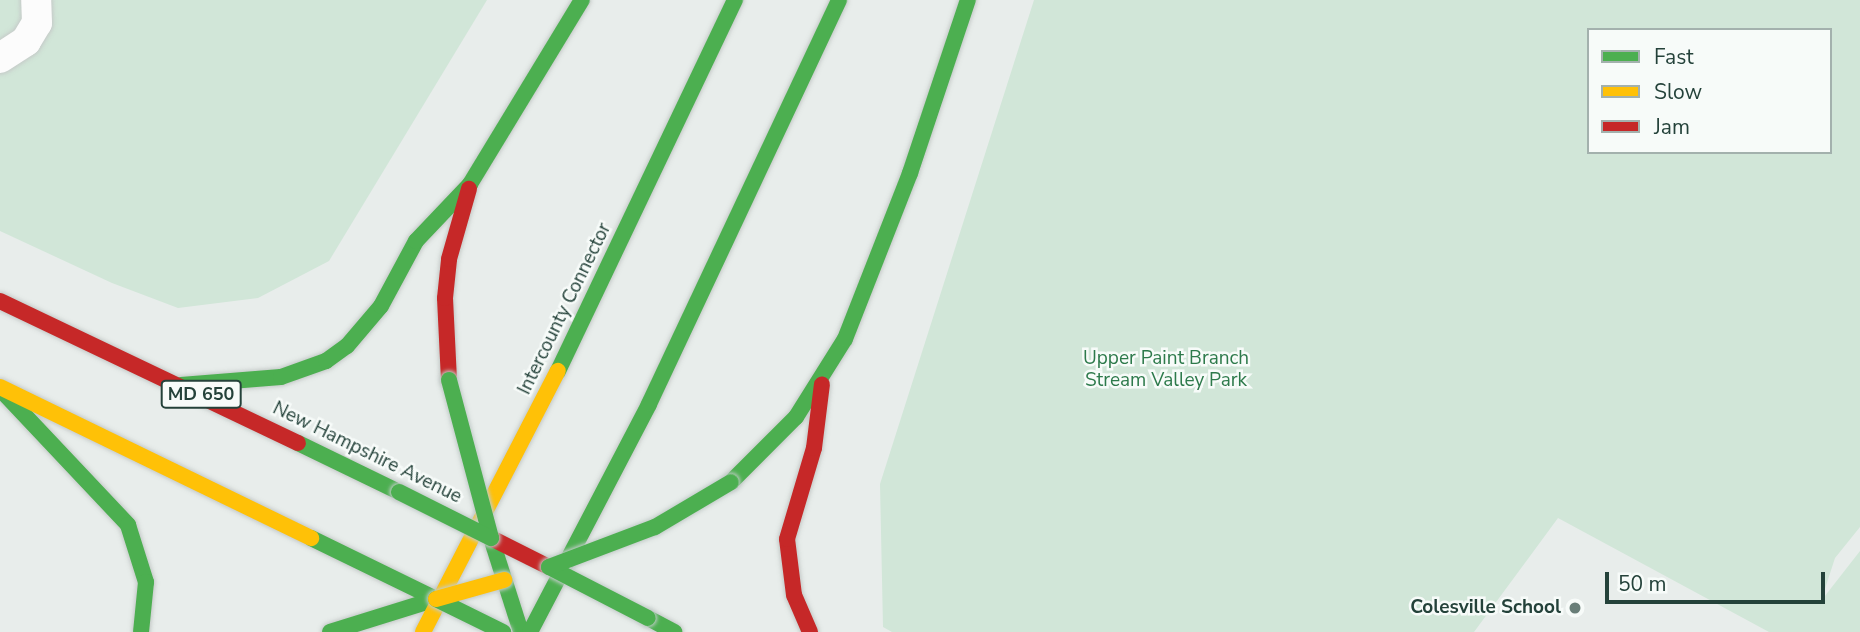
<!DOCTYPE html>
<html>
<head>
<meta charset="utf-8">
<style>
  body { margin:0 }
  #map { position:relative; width:1860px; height:632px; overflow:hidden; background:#e8edeb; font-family:"Nunito Sans",sans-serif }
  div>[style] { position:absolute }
  .green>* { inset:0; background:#d1e6d8 }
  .roads { filter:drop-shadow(0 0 2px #c5cac8) drop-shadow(0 0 2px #c5cac8) }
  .street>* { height:30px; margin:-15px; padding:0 15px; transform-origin:15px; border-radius:15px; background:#fcfcfc }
  .fast>* { height:16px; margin:-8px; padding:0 8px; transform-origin:8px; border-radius:8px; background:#4caf50 }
  .slow>* { height:16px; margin:-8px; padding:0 8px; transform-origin:8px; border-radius:8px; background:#ffc107 }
  .jam>* { height:16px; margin:-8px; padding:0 8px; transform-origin:8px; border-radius:8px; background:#c62828 }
  .bridges { filter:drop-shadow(0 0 2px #c3ccc9) drop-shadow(0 0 2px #c3ccc9) }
  .fast-bridge>* { height:16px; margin:-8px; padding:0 8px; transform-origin:8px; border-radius:8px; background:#4caf50 }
  .slow-bridge>* { height:16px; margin:-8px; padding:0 8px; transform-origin:8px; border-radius:8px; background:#ffc107 }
  .dots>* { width:19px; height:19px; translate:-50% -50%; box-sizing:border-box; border:4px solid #f7fbf9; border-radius:50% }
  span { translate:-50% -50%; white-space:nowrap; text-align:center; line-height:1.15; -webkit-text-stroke:5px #f7fbf9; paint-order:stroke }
  .shield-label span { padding:2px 5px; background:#f7fbf9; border:2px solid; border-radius:5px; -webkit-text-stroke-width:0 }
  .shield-label { font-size:18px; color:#24423a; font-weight:700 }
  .street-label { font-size:19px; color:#24423a }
  .park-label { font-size:19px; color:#2d7a4b }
  .poi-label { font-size:19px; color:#24423a; font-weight:700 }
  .right { translate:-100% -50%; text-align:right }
  .legend { position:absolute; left:1587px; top:28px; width:245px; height:126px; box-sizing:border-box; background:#f7fbf9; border:2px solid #a3b1ad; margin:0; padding:9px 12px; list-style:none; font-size:21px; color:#24423a }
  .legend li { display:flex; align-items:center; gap:14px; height:35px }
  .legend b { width:35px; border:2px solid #a3b1ad }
  .scale { position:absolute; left:1605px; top:572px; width:220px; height:32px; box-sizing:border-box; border:4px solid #24423a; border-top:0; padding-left:9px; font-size:21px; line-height:24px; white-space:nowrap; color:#24423a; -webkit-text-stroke:5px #f7fbf9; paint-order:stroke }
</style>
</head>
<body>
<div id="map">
  <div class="green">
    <i style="clip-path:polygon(0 0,487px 0,329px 261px,258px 298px,178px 308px,112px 283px,0 231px)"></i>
    <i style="clip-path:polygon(evenodd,1034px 0,1860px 0,1860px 527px,1835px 558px,1821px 601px,1860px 551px,1860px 632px,1769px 632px,1558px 518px,1474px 632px,892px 632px,883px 627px,880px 484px,1034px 0,1589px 30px,1830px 30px,1830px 152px,1589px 152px,1589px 30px)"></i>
  </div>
  <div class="roads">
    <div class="street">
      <i style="left:0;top:58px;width:31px;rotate:-33deg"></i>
      <i style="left:26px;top:41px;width:21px;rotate:-59deg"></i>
      <i style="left:37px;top:23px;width:23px;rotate:-92deg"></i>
    </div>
    <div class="fast">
      <i style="left:558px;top:371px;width:411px;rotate:-64.5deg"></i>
      <i style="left:181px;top:385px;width:100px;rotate:-4.6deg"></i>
      <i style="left:281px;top:377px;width:48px;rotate:-19.6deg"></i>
      <i style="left:326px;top:361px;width:26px;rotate:-36deg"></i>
      <i style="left:347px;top:346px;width:52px;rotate:-49.6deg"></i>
      <i style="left:381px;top:306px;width:74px;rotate:-61.7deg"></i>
      <i style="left:416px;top:241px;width:79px;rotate:-46.5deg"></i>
      <i style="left:470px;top:184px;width:215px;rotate:-58.7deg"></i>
      <i style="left:0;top:389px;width:187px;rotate:46.7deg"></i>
      <i style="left:128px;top:525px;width:60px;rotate:72.5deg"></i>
      <i style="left:146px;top:582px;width:50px;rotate:95.7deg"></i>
      <i style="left:298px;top:443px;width:112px;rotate:25.9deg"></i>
      <i style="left:731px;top:482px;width:92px;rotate:-45deg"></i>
      <i style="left:796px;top:417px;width:92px;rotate:-57.9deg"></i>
      <i style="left:845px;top:339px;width:178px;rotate:-68.6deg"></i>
      <i style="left:910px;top:173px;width:182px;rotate:-71.5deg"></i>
      <i style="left:311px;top:538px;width:139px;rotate:26deg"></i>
      <i style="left:491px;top:538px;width:99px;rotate:72.3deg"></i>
      <i style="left:648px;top:618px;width:30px;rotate:28deg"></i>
      <i style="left:330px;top:632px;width:111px;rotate:-17.3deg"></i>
      <i style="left:530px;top:632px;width:257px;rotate:-62.4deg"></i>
      <i style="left:649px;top:404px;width:446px;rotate:-64.8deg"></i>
    </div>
    <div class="slow">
      <i style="left:0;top:387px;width:346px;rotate:25.9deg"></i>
      <i style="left:423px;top:632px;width:294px;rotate:-62.7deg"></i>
    </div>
    <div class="jam">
      <i style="left:0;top:301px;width:330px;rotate:25.5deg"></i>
      <i style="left:449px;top:380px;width:82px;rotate:-92.8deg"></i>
      <i style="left:445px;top:298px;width:39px;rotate:-84deg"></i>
      <i style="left:449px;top:259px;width:73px;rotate:-74.1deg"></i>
      <i style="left:491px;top:538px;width:65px;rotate:26.6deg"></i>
      <i style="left:810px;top:632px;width:40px;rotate:-113.4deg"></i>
      <i style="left:794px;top:595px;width:56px;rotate:-97.1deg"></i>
      <i style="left:787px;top:539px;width:95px;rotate:-73.5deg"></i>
      <i style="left:814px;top:448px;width:64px;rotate:-82.9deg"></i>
    </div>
  </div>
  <div class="bridges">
    <div class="fast-bridge">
      <i style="left:449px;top:380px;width:163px;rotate:75.1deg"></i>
      <i style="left:399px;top:492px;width:103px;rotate:26.6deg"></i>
      <i style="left:549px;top:567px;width:111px;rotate:27.3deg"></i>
      <i style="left:549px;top:567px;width:113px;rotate:-20.7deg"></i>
      <i style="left:655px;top:527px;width:88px;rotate:-30.6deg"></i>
      <i style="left:436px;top:599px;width:75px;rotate:26.2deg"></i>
    </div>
    <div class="slow-bridge">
      <i style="left:436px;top:599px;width:71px;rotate:-15.6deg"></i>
    </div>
  </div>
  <div class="dots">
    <i style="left:1575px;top:608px;background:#697e78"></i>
  </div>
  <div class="shield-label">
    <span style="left:201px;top:394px">MD 650</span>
  </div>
  <div class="street-label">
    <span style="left:565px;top:309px;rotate:-64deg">Intercounty Connector</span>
    <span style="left:367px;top:453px;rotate:26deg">New Hampshire Avenue</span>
  </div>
  <div class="park-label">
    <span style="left:1166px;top:370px">Upper Paint Branch<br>Stream Valley Park</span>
  </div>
  <div class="poi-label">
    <span class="right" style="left:1561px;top:608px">Colesville School</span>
  </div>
  <ul class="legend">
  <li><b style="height:9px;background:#4caf50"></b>Fast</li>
  <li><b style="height:9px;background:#ffc107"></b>Slow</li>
  <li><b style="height:9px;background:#c62828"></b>Jam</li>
  </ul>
  <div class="scale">50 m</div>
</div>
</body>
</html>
